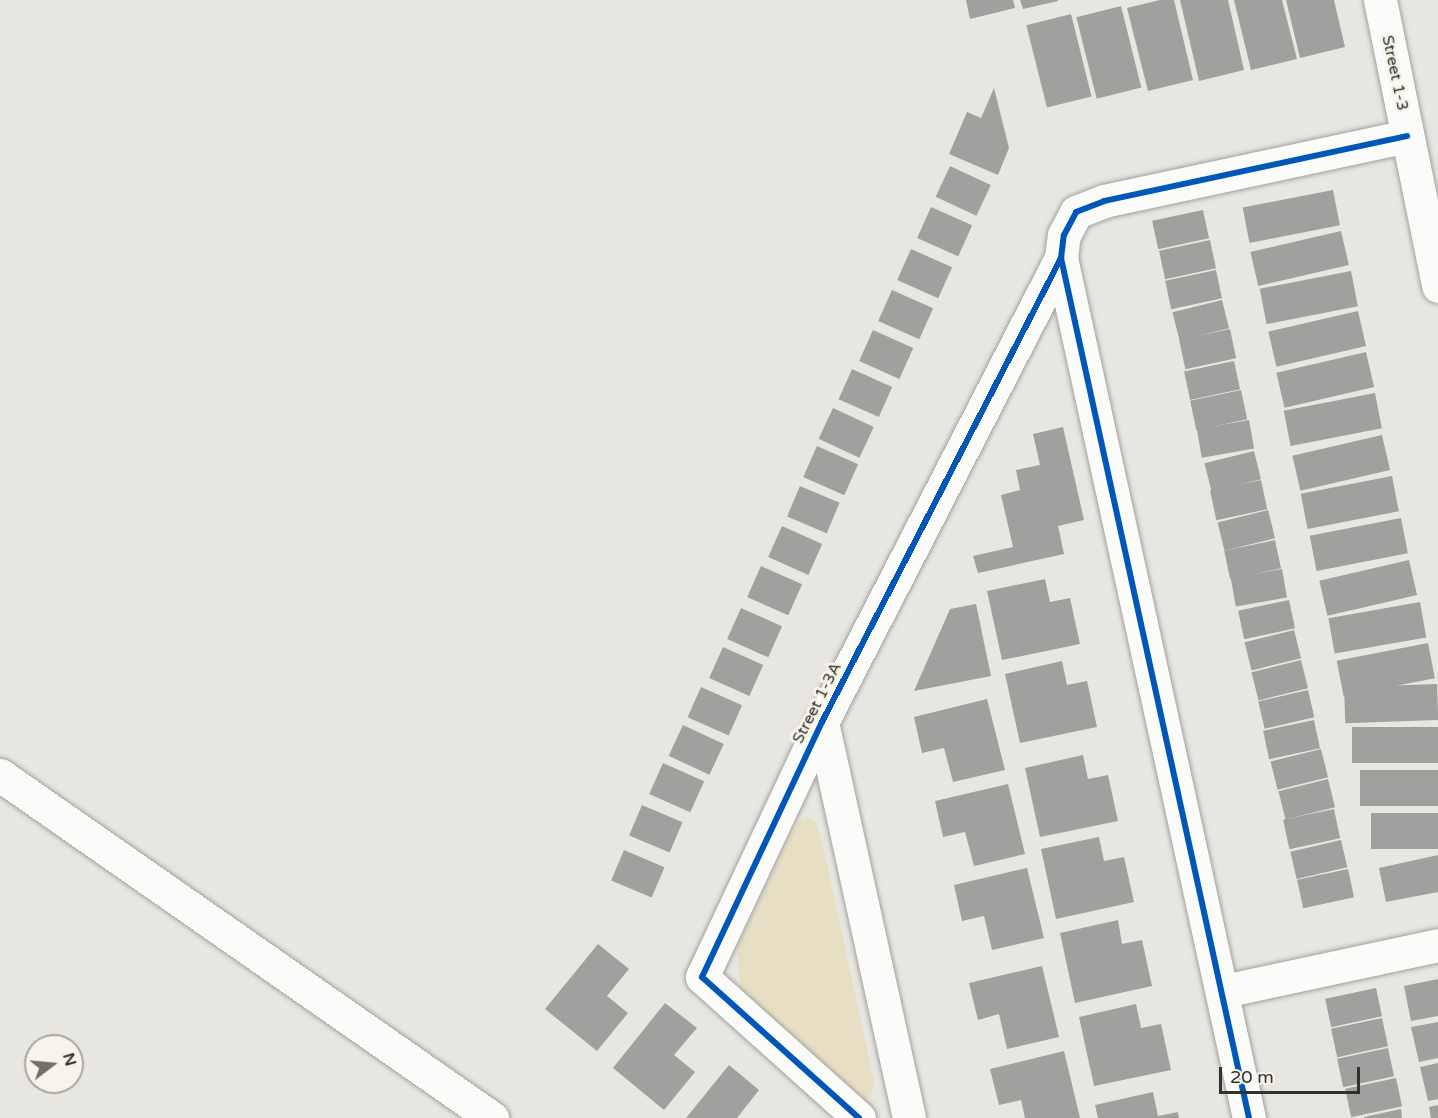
<!DOCTYPE html>
<html>
<head>
<meta charset="utf-8">
<style>
  body { margin:0 }
  #map { position:relative; width:1438px; height:1118px; overflow:hidden; background:#e7e6e1; font-family:"Varela Round",sans-serif }
  div>[style] { position:absolute }
  .green>* { inset:0; background:#e7dfc4 }
  .building>* { inset:0; background:#a0a09f; transform-origin:0 0 }
  .roads { filter:drop-shadow(0 0 2px #a2a19d) drop-shadow(0 0 2px #a2a19d) }
  .street>* { height:33px; margin:-16.5px; padding:0 16.5px; transform-origin:16.5px; border-radius:16.5px; background:#fbfbfa }
  .secondary>* { height:33px; margin:-16.5px; padding:0 16.5px; transform-origin:16.5px; border-radius:16.5px; background:#fbfbfa }
  .cycleway>* { height:6px; margin:-3px; padding:0 3px; transform-origin:3px; border-radius:3px; background:#0057b8 }
  span { translate:-50% -50%; white-space:nowrap; text-align:center; line-height:1.15; -webkit-text-stroke:6px #f7f4ec; paint-order:stroke }
  .street-label { font-size:16px; color:#32312e }
  .north { position:absolute; left:24px; top:1034px; width:60px; height:60px; box-sizing:border-box; background:#f7f4ec; border:2px solid #a8a6a0; border-radius:50%; rotate:74deg; font-size:16px; font-weight:700; line-height:24px; text-align:center; color:#32312e }
  .north::after { content:''; display:block; margin:auto; width:21px; height:27px; background:#71706d; clip-path:polygon(50% 0,100% 100%,50% 72%,0 100%) }
  .scale { position:absolute; left:1219px; top:1067px; width:141px; height:27px; box-sizing:border-box; border:3px solid #32312e; border-top:0; padding-left:8px; font-size:18px; line-height:21px; white-space:nowrap; color:#32312e; -webkit-text-stroke:4px #f7f4ec; paint-order:stroke }
</style>
</head>
<body>
<div id="map">
  <div class="green">
    <i style="clip-path:polygon(807px 816px,817px 825px,825px 854px,875px 1086px,868px 1099px,858px 1099px,741px 988px,737px 949px,797px 823px)"></i>
  </div>
  <div class="building">
    <i style="clip-path:polygon(966px 0,1013px 0,1015px 8px,970px 19px)"></i>
    <i style="clip-path:polygon(1020px 0,1058px 0,1058px 1px,1023px 9px)"></i>
    <i style="clip-path:polygon(1160px 0,1174px 0,1193px 80px,1148px 91px,1127px 8px)"></i>
    <i style="clip-path:polygon(1180px 0,1228px 0,1244px 70px,1199px 81px)"></i>
    <i style="clip-path:polygon(1234px 0,1282px 0,1297px 59px,1251px 70px)"></i>
    <i style="clip-path:polygon(1286px 0,1334px 0,1345px 47px,1300px 58px)"></i>
    <i style="left:1121px;top:6px;width:84px;height:46px;rotate:76deg"></i>
    <i style="left:1071px;top:14px;width:85px;height:46px;rotate:76deg"></i>
    <i style="clip-path:polygon(994px 88px,1009px 148px,998px 175px,949px 154px,967px 112px,981px 118px)"></i>
    <i style="left:950px;top:166px;width:45px;height:34px;rotate:25deg"></i>
    <i style="left:1333px;top:190px;width:36px;height:92px;rotate:79deg"></i>
    <i style="left:931px;top:207px;width:45px;height:34px;rotate:24deg"></i>
    <i style="left:1203px;top:210px;width:29px;height:52px;rotate:78deg"></i>
    <i style="left:1341px;top:231px;width:35px;height:93px;rotate:77deg"></i>
    <i style="left:1210px;top:240px;width:29px;height:52px;rotate:78deg"></i>
    <i style="left:911px;top:249px;width:45px;height:34px;rotate:24deg"></i>
    <i style="left:1216px;top:270px;width:29px;height:52px;rotate:78deg"></i>
    <i style="left:1351px;top:271px;width:36px;height:93px;rotate:79deg"></i>
    <i style="left:892px;top:290px;width:45px;height:34px;rotate:24deg"></i>
    <i style="left:1222px;top:300px;width:29px;height:51px;rotate:76deg"></i>
    <i style="left:1358px;top:311px;width:36px;height:92px;rotate:77deg"></i>
    <i style="left:1230px;top:329px;width:30px;height:52px;rotate:78deg"></i>
    <i style="left:873px;top:330px;width:44px;height:34px;rotate:24deg"></i>
    <i style="left:1366px;top:352px;width:36px;height:92px;rotate:77deg"></i>
    <i style="left:1234px;top:361px;width:29px;height:51px;rotate:78deg"></i>
    <i style="left:852px;top:369px;width:44px;height:33px;rotate:24deg"></i>
    <i style="left:1241px;top:390px;width:30px;height:52px;rotate:78deg"></i>
    <i style="left:1375px;top:393px;width:36px;height:93px;rotate:79deg"></i>
    <i style="left:833px;top:408px;width:45px;height:34px;rotate:25deg"></i>
    <i style="left:1249px;top:420px;width:29px;height:53px;rotate:80deg"></i>
    <i style="clip-path:polygon(1063px 427px,1084px 520px,1058px 526px,1064px 554px,978px 573px,973px 556px,1013px 547px,1001px 495px,1020px 490px,1016px 470px,1040px 465px,1033px 434px)"></i>
    <i style="left:1382px;top:435px;width:36px;height:92px;rotate:77deg"></i>
    <i style="left:817px;top:446px;width:45px;height:34px;rotate:24deg"></i>
    <i style="left:1254px;top:451px;width:29px;height:51px;rotate:76deg"></i>
    <i style="left:1392px;top:476px;width:36px;height:93px;rotate:79deg"></i>
    <i style="left:1261px;top:480px;width:30px;height:52px;rotate:78deg"></i>
    <i style="left:800px;top:486px;width:43px;height:33px;rotate:23deg"></i>
    <i style="left:1268px;top:510px;width:29px;height:52px;rotate:76deg"></i>
    <i style="left:1401px;top:518px;width:36px;height:93px;rotate:79deg"></i>
    <i style="left:782px;top:526px;width:44px;height:34px;rotate:24deg"></i>
    <i style="left:1275px;top:540px;width:29px;height:52px;rotate:78deg"></i>
    <i style="left:1409px;top:560px;width:36px;height:92px;rotate:77deg"></i>
    <i style="left:761px;top:566px;width:45px;height:34px;rotate:24deg"></i>
    <i style="left:1282px;top:569px;width:29px;height:52px;rotate:80deg"></i>
    <i style="clip-path:polygon(1045px 579px,1050px 602px,1070px 598px,1080px 644px,1002px 660px,987px 591px)"></i>
    <i style="left:1289px;top:600px;width:29px;height:52px;rotate:78deg"></i>
    <i style="left:1420px;top:602px;width:36px;height:93px;rotate:80deg"></i>
    <i style="clip-path:polygon(976px 604px,991px 676px,914px 691px,950px 609px)"></i>
    <i style="left:741px;top:608px;width:45px;height:34px;rotate:24deg"></i>
    <i style="left:1294px;top:630px;width:29px;height:51px;rotate:76deg"></i>
    <i style="left:1428px;top:643px;width:36px;height:93px;rotate:79deg"></i>
    <i style="left:723px;top:647px;width:44px;height:34px;rotate:24deg"></i>
    <i style="left:1301px;top:660px;width:29px;height:51px;rotate:76deg"></i>
    <i style="clip-path:polygon(1062px 661px,1067px 685px,1087px 681px,1097px 727px,1020px 743px,1005px 674px)"></i>
    <i style="left:1437px;top:684px;width:36px;height:93px;rotate:88deg"></i>
    <i style="left:701px;top:687px;width:45px;height:33px;rotate:24deg"></i>
    <i style="left:1308px;top:690px;width:28px;height:51px;rotate:77deg"></i>
    <i style="clip-path:polygon(987px 699px,1005px 770px,953px 782px,944px 748px,922px 753px,914px 717px)"></i>
    <i style="left:1314px;top:720px;width:29px;height:52px;rotate:78deg"></i>
    <i style="left:683px;top:725px;width:45px;height:34px;rotate:25deg"></i>
    <i style="left:1438px;top:727px;width:36px;height:86px;rotate:90deg"></i>
    <i style="left:1321px;top:749px;width:29px;height:52px;rotate:76deg"></i>
    <i style="clip-path:polygon(1083px 755px,1088px 779px,1108px 775px,1118px 821px,1040px 837px,1025px 768px)"></i>
    <i style="left:663px;top:763px;width:45px;height:34px;rotate:24deg"></i>
    <i style="left:1438px;top:770px;width:36px;height:78px;rotate:90deg"></i>
    <i style="left:1328px;top:779px;width:29px;height:51px;rotate:76deg"></i>
    <i style="clip-path:polygon(1008px 784px,1025px 854px,974px 866px,965px 832px,943px 837px,935px 801px)"></i>
    <i style="left:642px;top:805px;width:44px;height:33px;rotate:23deg"></i>
    <i style="left:1334px;top:809px;width:30px;height:52px;rotate:78deg"></i>
    <i style="left:1438px;top:813px;width:36px;height:67px;rotate:90deg"></i>
    <i style="clip-path:polygon(1099px 837px,1104px 861px,1124px 857px,1134px 902px,1056px 919px,1041px 849px)"></i>
    <i style="left:1341px;top:840px;width:28px;height:52px;rotate:77deg"></i>
    <i style="left:624px;top:850px;width:44px;height:33px;rotate:23deg"></i>
    <i style="clip-path:polygon(1438px 855px,1438px 892px,1386px 902px,1379px 868px)"></i>
    <i style="clip-path:polygon(1027px 868px,1044px 938px,992px 950px,984px 916px,962px 921px,954px 885px)"></i>
    <i style="left:1348px;top:869px;width:29px;height:52px;rotate:78deg"></i>
    <i style="clip-path:polygon(1118px 920px,1122px 944px,1142px 940px,1152px 986px,1075px 1003px,1060px 933px)"></i>
    <i style="clip-path:polygon(598px 944px,629px 969px,607px 996px,628px 1013px,597px 1051px,545px 1009px)"></i>
    <i style="clip-path:polygon(1042px 966px,1059px 1037px,1007px 1049px,999px 1014px,978px 1020px,969px 983px)"></i>
    <i style="clip-path:polygon(1438px 979px,1438px 1016px,1411px 1021px,1404px 986px)"></i>
    <i style="left:1376px;top:988px;width:29px;height:52px;rotate:78deg"></i>
    <i style="clip-path:polygon(665px 1003px,697px 1028px,674px 1055px,695px 1072px,664px 1110px,613px 1068px)"></i>
    <i style="clip-path:polygon(1136px 1004px,1141px 1028px,1161px 1024px,1171px 1070px,1094px 1086px,1079px 1017px)"></i>
    <i style="left:1382px;top:1018px;width:29px;height:52px;rotate:78deg"></i>
    <i style="clip-path:polygon(1438px 1022px,1438px 1058px,1419px 1062px,1411px 1027px)"></i>
    <i style="left:1388px;top:1048px;width:29px;height:52px;rotate:78deg"></i>
    <i style="clip-path:polygon(1064px 1051px,1080px 1118px,1025px 1118px,1021px 1100px,999px 1105px,990px 1069px)"></i>
    <i style="clip-path:polygon(1438px 1063px,1438px 1099px,1428px 1101px,1420px 1067px)"></i>
    <i style="clip-path:polygon(729px 1065px,759px 1090px,737px 1118px,686px 1118px)"></i>
    <i style="left:1396px;top:1078px;width:29px;height:52px;rotate:78deg"></i>
    <i style="clip-path:polygon(1153px 1092px,1158px 1116px,1178px 1112px,1179px 1118px,1098px 1118px,1095px 1105px)"></i>
    <i style="clip-path:polygon(1438px 1105px,1438px 1118px,1431px 1118px,1429px 1107px)"></i>
    <i style="clip-path:polygon(1401px 1109px,1402px 1118px,1364px 1118px,1364px 1117px)"></i>
  </div>
  <div class="roads">
    <div class="street">
      <i style="left:1380px;top:0;width:292px;rotate:78.5deg"></i>
      <i style="left:822px;top:722px;width:405px;rotate:77.6deg"></i>
      <i style="left:1224px;top:991px;width:219px;rotate:-12.1deg"></i>
      <i style="left:859px;top:1118px;width:211px;rotate:-138.1deg"></i>
      <i style="left:702px;top:977px;width:282px;rotate:-64.8deg"></i>
      <i style="left:822px;top:722px;width:522px;rotate:-62.75deg"></i>
      <i style="left:1249px;top:1118px;width:880px;rotate:-102.33deg"></i>
      <i style="left:1061px;top:258px;width:23px;rotate:-83deg"></i>
      <i style="left:1064px;top:235px;width:26px;rotate:-62deg"></i>
      <i style="left:1076px;top:212px;width:30px;rotate:-21deg"></i>
      <i style="left:1104px;top:201px;width:310px;rotate:-12.1deg"></i>
    </div>
    <div class="secondary">
      <i style="left:0;top:775px;width:600px;rotate:34.88deg"></i>
    </div>
  </div>
  <div class="cycleway">
    <i style="left:859px;top:1118px;width:211px;rotate:-138.1deg"></i>
    <i style="left:702px;top:977px;width:282px;rotate:-64.8deg"></i>
    <i style="left:822px;top:722px;width:522px;rotate:-62.75deg"></i>
    <i style="left:1249px;top:1118px;width:880px;rotate:-102.33deg"></i>
    <i style="left:1061px;top:258px;width:23px;rotate:-83deg"></i>
    <i style="left:1064px;top:235px;width:26px;rotate:-62deg"></i>
    <i style="left:1076px;top:212px;width:30px;rotate:-21deg"></i>
    <i style="left:1104px;top:201px;width:310px;rotate:-12.1deg"></i>
  </div>
  <div class="street-label">
    <span style="left:1395px;top:73px;rotate:78deg">Street 1-3</span>
    <span style="left:817px;top:703px;rotate:-63deg">Street 1-3A</span>
  </div>
  <div class="north">N</div>
  <div class="scale">20 m</div>
</div>
</body>
</html>
